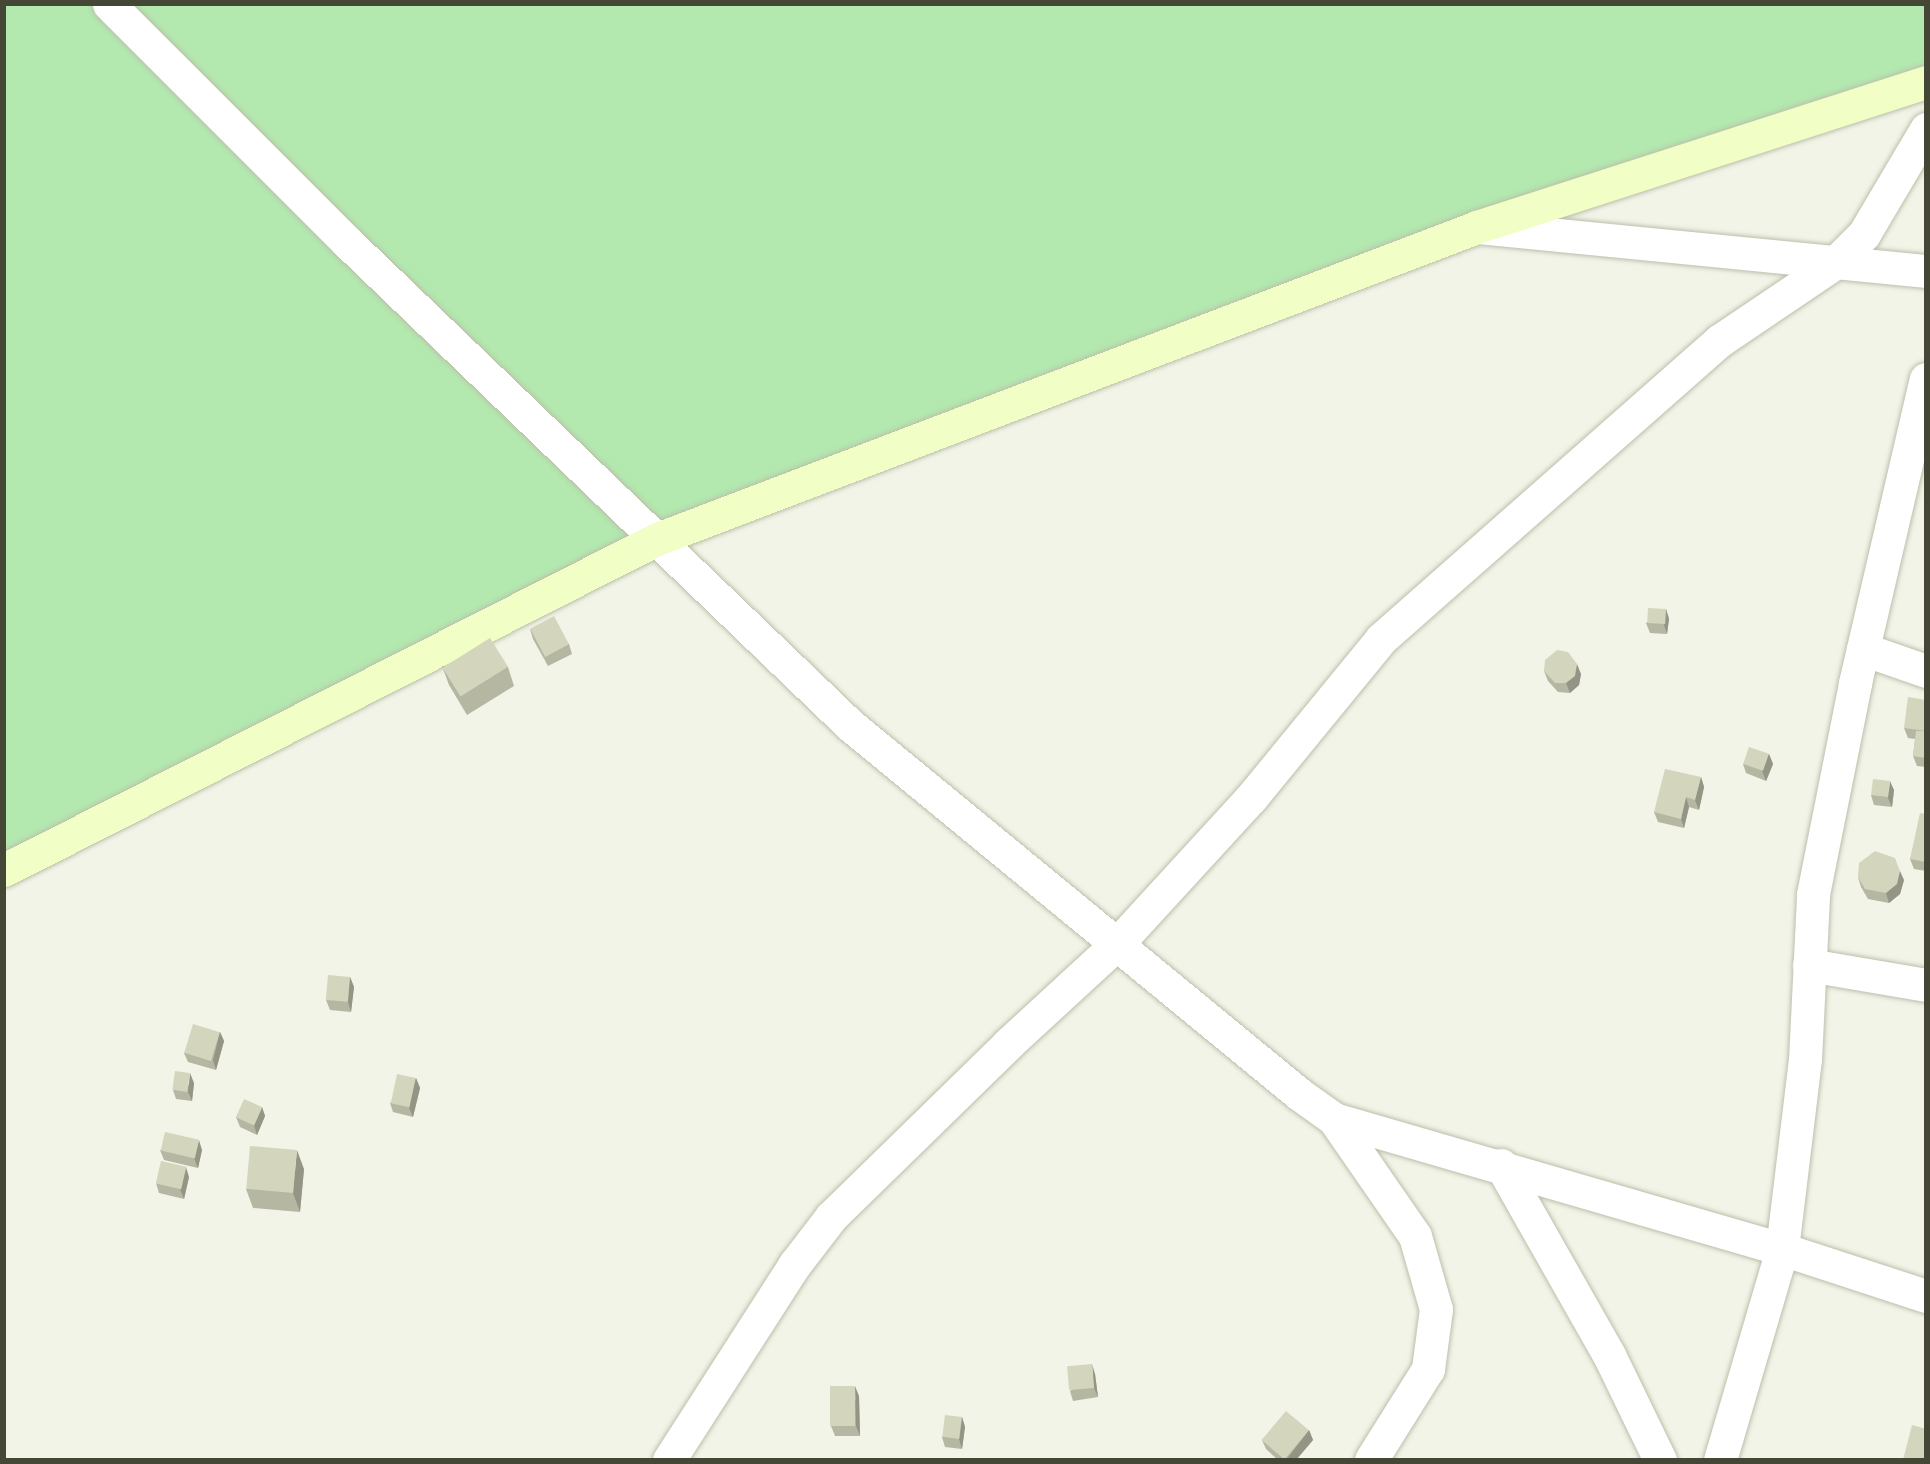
<!DOCTYPE html>
<html>
<head>
<meta charset="utf-8">
<style>
  body { margin:0 }
  #map { position:relative; width:1930px; height:1464px; overflow:hidden; background:#f1f4e7; font-family:"Space Grotesk",sans-serif }
  div>[style] { position:absolute }
  .green>* { inset:0; background:#b3e8af }
  .roads { filter:drop-shadow(0 0 2px #bcbfaa) drop-shadow(0 0 2px #bcbfaa) }
  .street>* { height:33px; margin:-16.5px; padding:0 16.5px; transform-origin:16.5px; border-radius:16.5px; background:#fff }
  .secondary>* { height:33px; margin:-16.5px; padding:0 16.5px; transform-origin:16.5px; border-radius:16.5px; background:#f1ffc6 }
  .wall>* { inset:0; background:#b5b7a2 }
  .shaded-wall>* { inset:0; background:#949584 }
  .building>* { inset:0; background:#d3d5bc; transform-origin:0 0 }
  span { translate:-50% -50%; white-space:nowrap; text-align:center; line-height:1.15; -webkit-text-stroke:4.5px #fff; paint-order:stroke }
  .frame { position:absolute; inset:0; border:6px solid #454736; pointer-events:none }
</style>
</head>
<body>
<div id="map">
  <div class="green">
    <i style="clip-path:polygon(5px 5px,1925px 5px,1925px 75px,660px 530px,5px 854px)"></i>
  </div>
  <div class="roads">
    <div class="street">
      <i style="left:109px;top:4px;width:337px;rotate:45deg"></i>
      <i style="left:347px;top:242px;width:697px;rotate:43.84deg"></i>
      <i style="left:850px;top:725px;width:581px;rotate:39.41deg"></i>
      <i style="left:1299px;top:1094px;width:43px;rotate:35.5deg"></i>
      <i style="left:1334px;top:1119px;width:466px;rotate:16.2deg"></i>
      <i style="left:1782px;top:1249px;width:151px;rotate:18.1deg"></i>
      <i style="left:1477px;top:227px;width:451px;rotate:5.6deg"></i>
      <i style="left:1863px;top:649px;width:67px;rotate:19.2deg"></i>
      <i style="left:1809px;top:965px;width:119px;rotate:9.7deg"></i>
      <i style="left:1334px;top:1119px;width:142px;rotate:55.3deg"></i>
      <i style="left:1415px;top:1236px;width:76px;rotate:74deg"></i>
      <i style="left:1436px;top:1309px;width:61px;rotate:97.6deg"></i>
      <i style="left:1428px;top:1369px;width:107px;rotate:122.1deg"></i>
      <i style="left:1501px;top:1165px;width:219px;rotate:60.4deg"></i>
      <i style="left:1609px;top:1355px;width:117px;rotate:64.1deg"></i>
      <i style="left:669px;top:1460px;width:233px;rotate:-57.3deg"></i>
      <i style="left:795px;top:1264px;width:59px;rotate:-52.5deg"></i>
      <i style="left:831px;top:1217px;width:248px;rotate:-44.3deg"></i>
      <i style="left:1008px;top:1044px;width:149px;rotate:-42.6deg"></i>
      <i style="left:1118px;top:943px;width:197px;rotate:-47.5deg"></i>
      <i style="left:1251px;top:798px;width:205px;rotate:-50.7deg"></i>
      <i style="left:1381px;top:639px;width:451px;rotate:-41.4deg"></i>
      <i style="left:1719px;top:341px;width:141px;rotate:-34deg"></i>
      <i style="left:1836px;top:262px;width:40px;rotate:-45deg"></i>
      <i style="left:1864px;top:234px;width:122px;rotate:-59.4deg"></i>
      <i style="left:1720px;top:1460px;width:220px;rotate:-73.6deg"></i>
      <i style="left:1782px;top:1249px;width:190px;rotate:-83.1deg"></i>
      <i style="left:1805px;top:1060px;width:166px;rotate:-87.2deg"></i>
      <i style="left:1813px;top:894px;width:215px;rotate:-78.7deg"></i>
      <i style="left:1855px;top:683px;width:312px;rotate:-76.9deg"></i>
    </div>
    <div class="secondary">
      <i style="left:4px;top:870px;width:732px;rotate:-26.88deg"></i>
      <i style="left:657px;top:539px;width:877px;rotate:-20.83deg"></i>
      <i style="left:1477px;top:227px;width:472px;rotate:-17.9deg"></i>
    </div>
  </div>
  <div class="wall">
    <i style="clip-path:polygon(1666px 609px,1669px 619px,1667px 634px,1650px 633px,1646px 623px)"></i>
    <i style="clip-path:polygon(530px 629px,569px 644px,572px 654px,548px 666px,533px 639px)"></i>
    <i style="clip-path:polygon(442px 666px,508px 667px,514px 686px,467px 715px,449px 685px)"></i>
    <i style="clip-path:polygon(1544px 671px,1581px 674px,1579px 685px,1570px 693px,1558px 692px,1548px 681px)"></i>
    <i style="clip-path:polygon(1926px 700px,1926px 767px,1917px 766px,1913px 756px,1915px 739px,1908px 738px,1904px 728px)"></i>
    <i style="clip-path:polygon(1769px 754px,1773px 764px,1766px 781px,1746px 773px,1743px 764px)"></i>
    <i style="clip-path:polygon(1701px 777px,1704px 787px,1699px 810px,1689px 807px,1684px 828px,1658px 822px,1654px 812px)"></i>
    <i style="clip-path:polygon(1894px 790px,1892px 807px,1874px 805px,1871px 795px)"></i>
    <i style="clip-path:polygon(1926px 814px,1926px 871px,1914px 869px,1910px 859px)"></i>
    <i style="clip-path:polygon(1858px 877px,1904px 880px,1900px 894px,1889px 903px,1868px 899px,1861px 887px)"></i>
    <i style="clip-path:polygon(350px 977px,354px 987px,351px 1012px,330px 1010px,326px 1000px)"></i>
    <i style="clip-path:polygon(220px 1032px,224px 1041px,216px 1070px,188px 1062px,184px 1053px)"></i>
    <i style="clip-path:polygon(416px 1078px,420px 1088px,413px 1117px,393px 1112px,390px 1103px)"></i>
    <i style="clip-path:polygon(194px 1083px,192px 1101px,176px 1099px,173px 1090px)"></i>
    <i style="clip-path:polygon(262px 1107px,265px 1116px,257px 1135px,240px 1127px,236px 1117px)"></i>
    <i style="clip-path:polygon(160px 1150px,202px 1150px,198px 1168px,164px 1160px)"></i>
    <i style="clip-path:polygon(304px 1169px,300px 1212px,253px 1208px,246px 1189px)"></i>
    <i style="clip-path:polygon(189px 1177px,184px 1199px,159px 1193px,156px 1183px)"></i>
    <i style="clip-path:polygon(1095px 1374px,1098px 1397px,1073px 1401px,1070px 1391px)"></i>
    <i style="clip-path:polygon(859px 1396px,860px 1436px,835px 1436px,831px 1426px)"></i>
    <i style="clip-path:polygon(962px 1417px,965px 1427px,962px 1449px,945px 1447px,942px 1437px)"></i>
    <i style="clip-path:polygon(1309px 1430px,1313px 1440px,1296px 1460px,1278px 1460px,1266px 1449px,1262px 1440px)"></i>
  </div>
  <div class="shaded-wall">
    <i style="clip-path:polygon(1666px 609px,1669px 619px,1667px 634px,1664px 625px)"></i>
    <i style="clip-path:polygon(1577px 664px,1581px 674px,1579px 685px,1570px 693px,1566px 683px)"></i>
    <i style="clip-path:polygon(1769px 754px,1773px 764px,1766px 781px,1762px 771px)"></i>
    <i style="clip-path:polygon(1701px 777px,1704px 787px,1699px 810px,1695px 800px)"></i>
    <i style="clip-path:polygon(1890px 781px,1894px 790px,1892px 807px,1888px 798px)"></i>
    <i style="clip-path:polygon(1686px 797px,1689px 807px,1684px 828px,1681px 819px)"></i>
    <i style="clip-path:polygon(1900px 871px,1904px 880px,1900px 894px,1889px 903px,1886px 893px)"></i>
    <i style="clip-path:polygon(350px 977px,354px 987px,351px 1012px,348px 1002px)"></i>
    <i style="clip-path:polygon(220px 1032px,224px 1041px,216px 1070px,213px 1060px)"></i>
    <i style="clip-path:polygon(190px 1073px,194px 1083px,192px 1101px,188px 1092px)"></i>
    <i style="clip-path:polygon(416px 1078px,420px 1088px,413px 1117px,409px 1108px)"></i>
    <i style="clip-path:polygon(262px 1107px,265px 1116px,257px 1135px,254px 1125px)"></i>
    <i style="clip-path:polygon(199px 1140px,202px 1150px,198px 1168px,194px 1158px)"></i>
    <i style="clip-path:polygon(297px 1150px,304px 1169px,300px 1212px,293px 1193px)"></i>
    <i style="clip-path:polygon(186px 1167px,189px 1177px,184px 1199px,180px 1189px)"></i>
    <i style="clip-path:polygon(1092px 1364px,1095px 1374px,1098px 1397px,1094px 1388px)"></i>
    <i style="clip-path:polygon(855px 1386px,859px 1396px,860px 1436px,856px 1426px)"></i>
    <i style="clip-path:polygon(962px 1417px,965px 1427px,962px 1449px,959px 1439px)"></i>
    <i style="clip-path:polygon(1309px 1430px,1313px 1440px,1296px 1460px,1286px 1460px)"></i>
  </div>
  <div class="building">
    <i style="left:1648px;top:608px;width:18px;height:15px;rotate:3deg"></i>
    <i style="left:554px;top:616px;width:32px;height:27px;rotate:62deg"></i>
    <i style="left:490px;top:638px;width:34px;height:56px;rotate:58deg"></i>
    <i style="clip-path:polygon(1557px 650px,1568px 652px,1577px 664px,1575px 676px,1566px 683px,1555px 683px,1544px 671px,1545px 660px)"></i>
    <i style="clip-path:polygon(1908px 697px,1926px 700px,1926px 731px,1904px 728px)"></i>
    <i style="clip-path:polygon(1916px 731px,1926px 731px,1926px 758px,1913px 756px)"></i>
    <i style="left:1749px;top:747px;width:21px;height:18px;rotate:19deg"></i>
    <i style="clip-path:polygon(1665px 769px,1701px 777px,1695px 800px,1686px 797px,1681px 819px,1654px 812px)"></i>
    <i style="left:1873px;top:779px;width:17px;height:16px;rotate:7deg"></i>
    <i style="clip-path:polygon(1920px 813px,1926px 814px,1926px 862px,1910px 859px)"></i>
    <i style="clip-path:polygon(1875px 851px,1895px 858px,1900px 871px,1897px 884px,1886px 893px,1865px 889px,1858px 877px,1859px 863px)"></i>
    <i style="left:328px;top:975px;width:22px;height:25px;rotate:5deg"></i>
    <i style="left:193px;top:1024px;width:28px;height:30px;rotate:17deg"></i>
    <i style="left:175px;top:1071px;width:15px;height:19px;rotate:8deg"></i>
    <i style="left:397px;top:1074px;width:19px;height:30px;rotate:12deg"></i>
    <i style="left:244px;top:1099px;width:20px;height:20px;rotate:24deg"></i>
    <i style="left:165px;top:1132px;width:35px;height:19px;rotate:13deg"></i>
    <i style="left:250px;top:1146px;width:47px;height:43px;rotate:5deg"></i>
    <i style="left:161px;top:1161px;width:26px;height:23px;rotate:13deg"></i>
    <i style="left:1092px;top:1364px;width:24px;height:25px;rotate:85deg"></i>
    <i style="left:830px;top:1386px;width:25px;height:40px"></i>
    <i style="left:1286px;top:1411px;width:30px;height:38px;rotate:40deg"></i>
    <i style="left:945px;top:1415px;width:17px;height:22px;rotate:7deg"></i>
    <i style="clip-path:polygon(1912px 1425px,1926px 1429px,1926px 1460px,1903px 1460px)"></i>
  </div>
  <div class="frame"></div>
</div>
</body>
</html>
